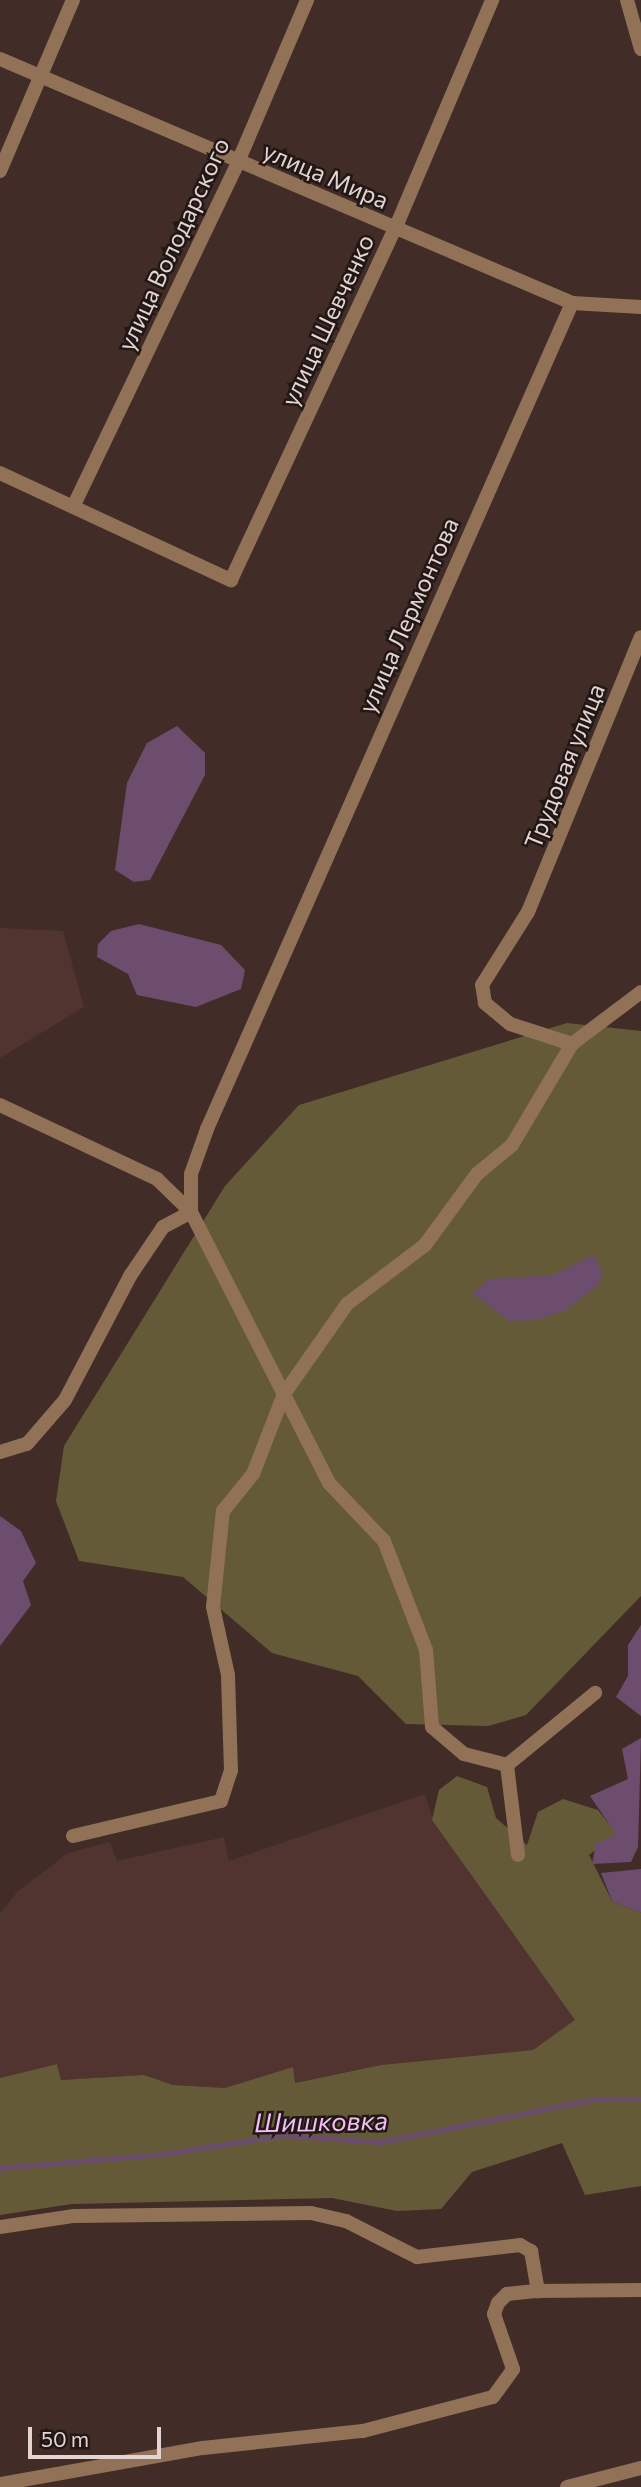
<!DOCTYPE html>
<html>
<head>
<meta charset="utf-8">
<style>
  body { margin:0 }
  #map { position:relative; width:641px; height:2487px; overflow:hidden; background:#422c28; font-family:Commissioner,sans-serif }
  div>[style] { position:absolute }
  .built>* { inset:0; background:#51342f }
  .green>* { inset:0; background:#645a38 }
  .water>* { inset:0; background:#6c4d6d }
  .stream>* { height:5px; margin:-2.5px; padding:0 2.5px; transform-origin:2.5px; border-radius:2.5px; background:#6c4d6d }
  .street>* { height:14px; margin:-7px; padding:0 7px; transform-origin:7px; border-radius:7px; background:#927257 }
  span { translate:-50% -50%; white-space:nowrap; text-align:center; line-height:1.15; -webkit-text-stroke:5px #211715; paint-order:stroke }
  .street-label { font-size:24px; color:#e3d4d2 }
  .water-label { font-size:26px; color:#f3bef5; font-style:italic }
  .scale { position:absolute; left:28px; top:2427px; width:133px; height:32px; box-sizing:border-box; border:4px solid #e3d4d2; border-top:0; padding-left:9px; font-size:21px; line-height:24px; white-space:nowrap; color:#e3d4d2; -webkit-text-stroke:5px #211715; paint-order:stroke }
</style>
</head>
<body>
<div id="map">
  <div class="built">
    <i style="clip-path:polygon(0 928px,63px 931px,84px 1007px,0 1058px)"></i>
    <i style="clip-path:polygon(425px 1794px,433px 1820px,576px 2020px,533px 2050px,381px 2065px,294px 2083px,293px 2068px,225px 2088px,173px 2085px,144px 2075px,61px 2080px,57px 2064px,0 2078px,0 1914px,17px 1892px,68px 1853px,110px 1842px,117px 1861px,224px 1837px,229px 1861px)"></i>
  </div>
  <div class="green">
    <i style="clip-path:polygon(567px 1023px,641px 1031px,641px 1596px,526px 1715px,488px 1726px,406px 1724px,358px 1676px,272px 1653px,183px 1577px,79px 1561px,56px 1501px,64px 1446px,225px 1186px,299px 1105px)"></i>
    <i style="clip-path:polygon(457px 1776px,487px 1787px,496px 1818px,527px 1845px,538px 1812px,563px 1799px,598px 1810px,617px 1834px,589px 1855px,612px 1901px,641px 1913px,641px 2186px,585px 2195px,562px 2143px,472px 2172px,441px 2209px,397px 2211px,332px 2198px,72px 2204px,0 2215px,0 2078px,57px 2064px,61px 2080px,144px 2075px,173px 2085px,225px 2088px,293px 2067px,295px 2083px,381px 2065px,533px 2050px,575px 2020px,432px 1820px,439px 1790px)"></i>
  </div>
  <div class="water">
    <i style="clip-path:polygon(177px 726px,205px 753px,205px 775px,150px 880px,134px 882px,115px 870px,127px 783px,147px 743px)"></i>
    <i style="clip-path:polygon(139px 924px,221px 945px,245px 970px,241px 989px,196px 1007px,137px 995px,128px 974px,97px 957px,98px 944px,111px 931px)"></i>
    <i style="clip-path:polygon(594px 1255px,603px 1275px,597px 1286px,566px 1310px,538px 1320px,509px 1321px,472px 1293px,489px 1279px,553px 1275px)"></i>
    <i style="clip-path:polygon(0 1516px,21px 1531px,36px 1563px,23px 1581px,31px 1605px,0 1646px)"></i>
    <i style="clip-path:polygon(641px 1625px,641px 1716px,616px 1697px,628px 1676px,628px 1645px)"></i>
    <i style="clip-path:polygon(641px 1738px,638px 1847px,631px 1862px,592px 1864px,596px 1844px,616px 1834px,590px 1796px,628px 1779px,622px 1749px)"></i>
    <i style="clip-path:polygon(641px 1869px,641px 1913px,612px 1901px,601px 1873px)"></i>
  </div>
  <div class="stream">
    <i style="left:0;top:2168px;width:163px;rotate:-4.9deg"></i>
    <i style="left:162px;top:2154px;width:122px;rotate:-8.9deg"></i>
    <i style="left:283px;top:2135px;width:97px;rotate:4.1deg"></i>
    <i style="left:380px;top:2142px;width:220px;rotate:-11.3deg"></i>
    <i style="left:596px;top:2099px;width:45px"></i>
  </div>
  <div class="street">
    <i style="left:627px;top:0;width:51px;rotate:74.1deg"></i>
    <i style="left:0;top:59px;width:622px;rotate:23.1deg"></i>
    <i style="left:572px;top:303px;width:69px;rotate:3.3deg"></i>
    <i style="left:0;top:171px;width:186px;rotate:-66.9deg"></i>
    <i style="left:0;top:473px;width:255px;rotate:24.9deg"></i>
    <i style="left:231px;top:580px;width:387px;rotate:-65deg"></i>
    <i style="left:395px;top:229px;width:249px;rotate:-67deg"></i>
    <i style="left:74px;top:505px;width:380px;rotate:-64.4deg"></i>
    <i style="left:238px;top:162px;width:176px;rotate:-66.9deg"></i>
    <i style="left:572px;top:1044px;width:65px;rotate:-162.1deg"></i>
    <i style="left:510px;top:1024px;width:33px;rotate:-140deg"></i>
    <i style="left:485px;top:1003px;width:18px;rotate:-99deg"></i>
    <i style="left:482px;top:985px;width:86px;rotate:-57.8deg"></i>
    <i style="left:528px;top:912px;width:297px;rotate:-67.7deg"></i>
    <i style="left:0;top:1105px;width:174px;rotate:25.2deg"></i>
    <i style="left:157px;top:1179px;width:47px;rotate:44.1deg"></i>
    <i style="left:191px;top:1212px;width:304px;rotate:63deg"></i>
    <i style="left:329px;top:1483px;width:80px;rotate:46.5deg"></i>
    <i style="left:384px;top:1541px;width:117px;rotate:68.9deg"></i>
    <i style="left:426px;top:1650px;width:77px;rotate:85.5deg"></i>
    <i style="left:432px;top:1727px;width:42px;rotate:40.2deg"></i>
    <i style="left:464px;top:1754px;width:44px;rotate:14.3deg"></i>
    <i style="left:191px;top:1212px;width:38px;rotate:-90deg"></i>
    <i style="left:191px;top:1174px;width:48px;rotate:-70.4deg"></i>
    <i style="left:207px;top:1129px;width:903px;rotate:-66.16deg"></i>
    <i style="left:0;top:1452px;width:28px;rotate:-17deg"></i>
    <i style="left:27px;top:1444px;width:58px;rotate:-49.2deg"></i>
    <i style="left:65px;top:1400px;width:140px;rotate:-62.3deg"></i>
    <i style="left:130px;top:1276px;width:59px;rotate:-56deg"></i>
    <i style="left:163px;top:1227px;width:32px;rotate:-28deg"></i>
    <i style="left:73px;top:1836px;width:152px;rotate:-13.3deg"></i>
    <i style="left:221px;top:1801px;width:32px;rotate:-72deg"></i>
    <i style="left:231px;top:1771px;width:96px;rotate:-91.8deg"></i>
    <i style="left:228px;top:1675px;width:70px;rotate:-102.4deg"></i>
    <i style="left:213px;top:1607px;width:97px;rotate:-84.1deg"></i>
    <i style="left:223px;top:1511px;width:48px;rotate:-51deg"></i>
    <i style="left:253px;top:1474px;width:86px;rotate:-68.8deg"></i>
    <i style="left:284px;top:1394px;width:110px;rotate:-55deg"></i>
    <i style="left:347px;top:1304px;width:98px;rotate:-37.1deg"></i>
    <i style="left:425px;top:1245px;width:88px;rotate:-53.8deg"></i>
    <i style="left:477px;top:1174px;width:45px;rotate:-39.6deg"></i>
    <i style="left:512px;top:1145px;width:117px;rotate:-59.3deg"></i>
    <i style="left:572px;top:1044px;width:86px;rotate:-37deg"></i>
    <i style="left:518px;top:1855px;width:91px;rotate:-97deg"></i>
    <i style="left:507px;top:1765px;width:114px;rotate:-39.3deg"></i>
    <i style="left:0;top:2227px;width:75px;rotate:-8.5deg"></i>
    <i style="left:74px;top:2216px;width:237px;rotate:-0.7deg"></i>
    <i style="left:311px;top:2213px;width:36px;rotate:13deg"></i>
    <i style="left:346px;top:2221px;width:80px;rotate:26.9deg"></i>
    <i style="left:417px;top:2257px;width:104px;rotate:-6.6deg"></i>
    <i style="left:520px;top:2245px;width:13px;rotate:29deg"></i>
    <i style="left:531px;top:2251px;width:41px;rotate:80.1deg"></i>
    <i style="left:538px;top:2291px;width:103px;rotate:-0.6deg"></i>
    <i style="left:0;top:2484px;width:206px;rotate:-10.1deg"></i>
    <i style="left:203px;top:2448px;width:161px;rotate:-6.1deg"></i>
    <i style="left:363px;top:2431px;width:134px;rotate:-14.7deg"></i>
    <i style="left:493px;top:2397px;width:34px;rotate:-54deg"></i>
    <i style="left:513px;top:2369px;width:58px;rotate:-109.1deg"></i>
    <i style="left:494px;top:2314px;width:12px;rotate:-70deg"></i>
    <i style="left:498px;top:2303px;width:13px;rotate:-45deg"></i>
    <i style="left:507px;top:2294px;width:31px;rotate:-6deg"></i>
    <i style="left:567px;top:2487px;width:76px;rotate:-14.4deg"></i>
  </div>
  <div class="street-label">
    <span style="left:326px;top:175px;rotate:23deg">улица Мира</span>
    <span style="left:173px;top:244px;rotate:-65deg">улица Володарского</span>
    <span style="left:327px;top:320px;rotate:-65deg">улица Шевченко</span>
    <span style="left:408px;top:615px;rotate:-66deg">улица Лермонтова</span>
    <span style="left:564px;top:766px;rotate:-68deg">Трудовая улица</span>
  </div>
  <div class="water-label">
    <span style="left:321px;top:2121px;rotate:-1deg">Шишковка</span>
  </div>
  <div class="scale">50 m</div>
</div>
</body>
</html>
